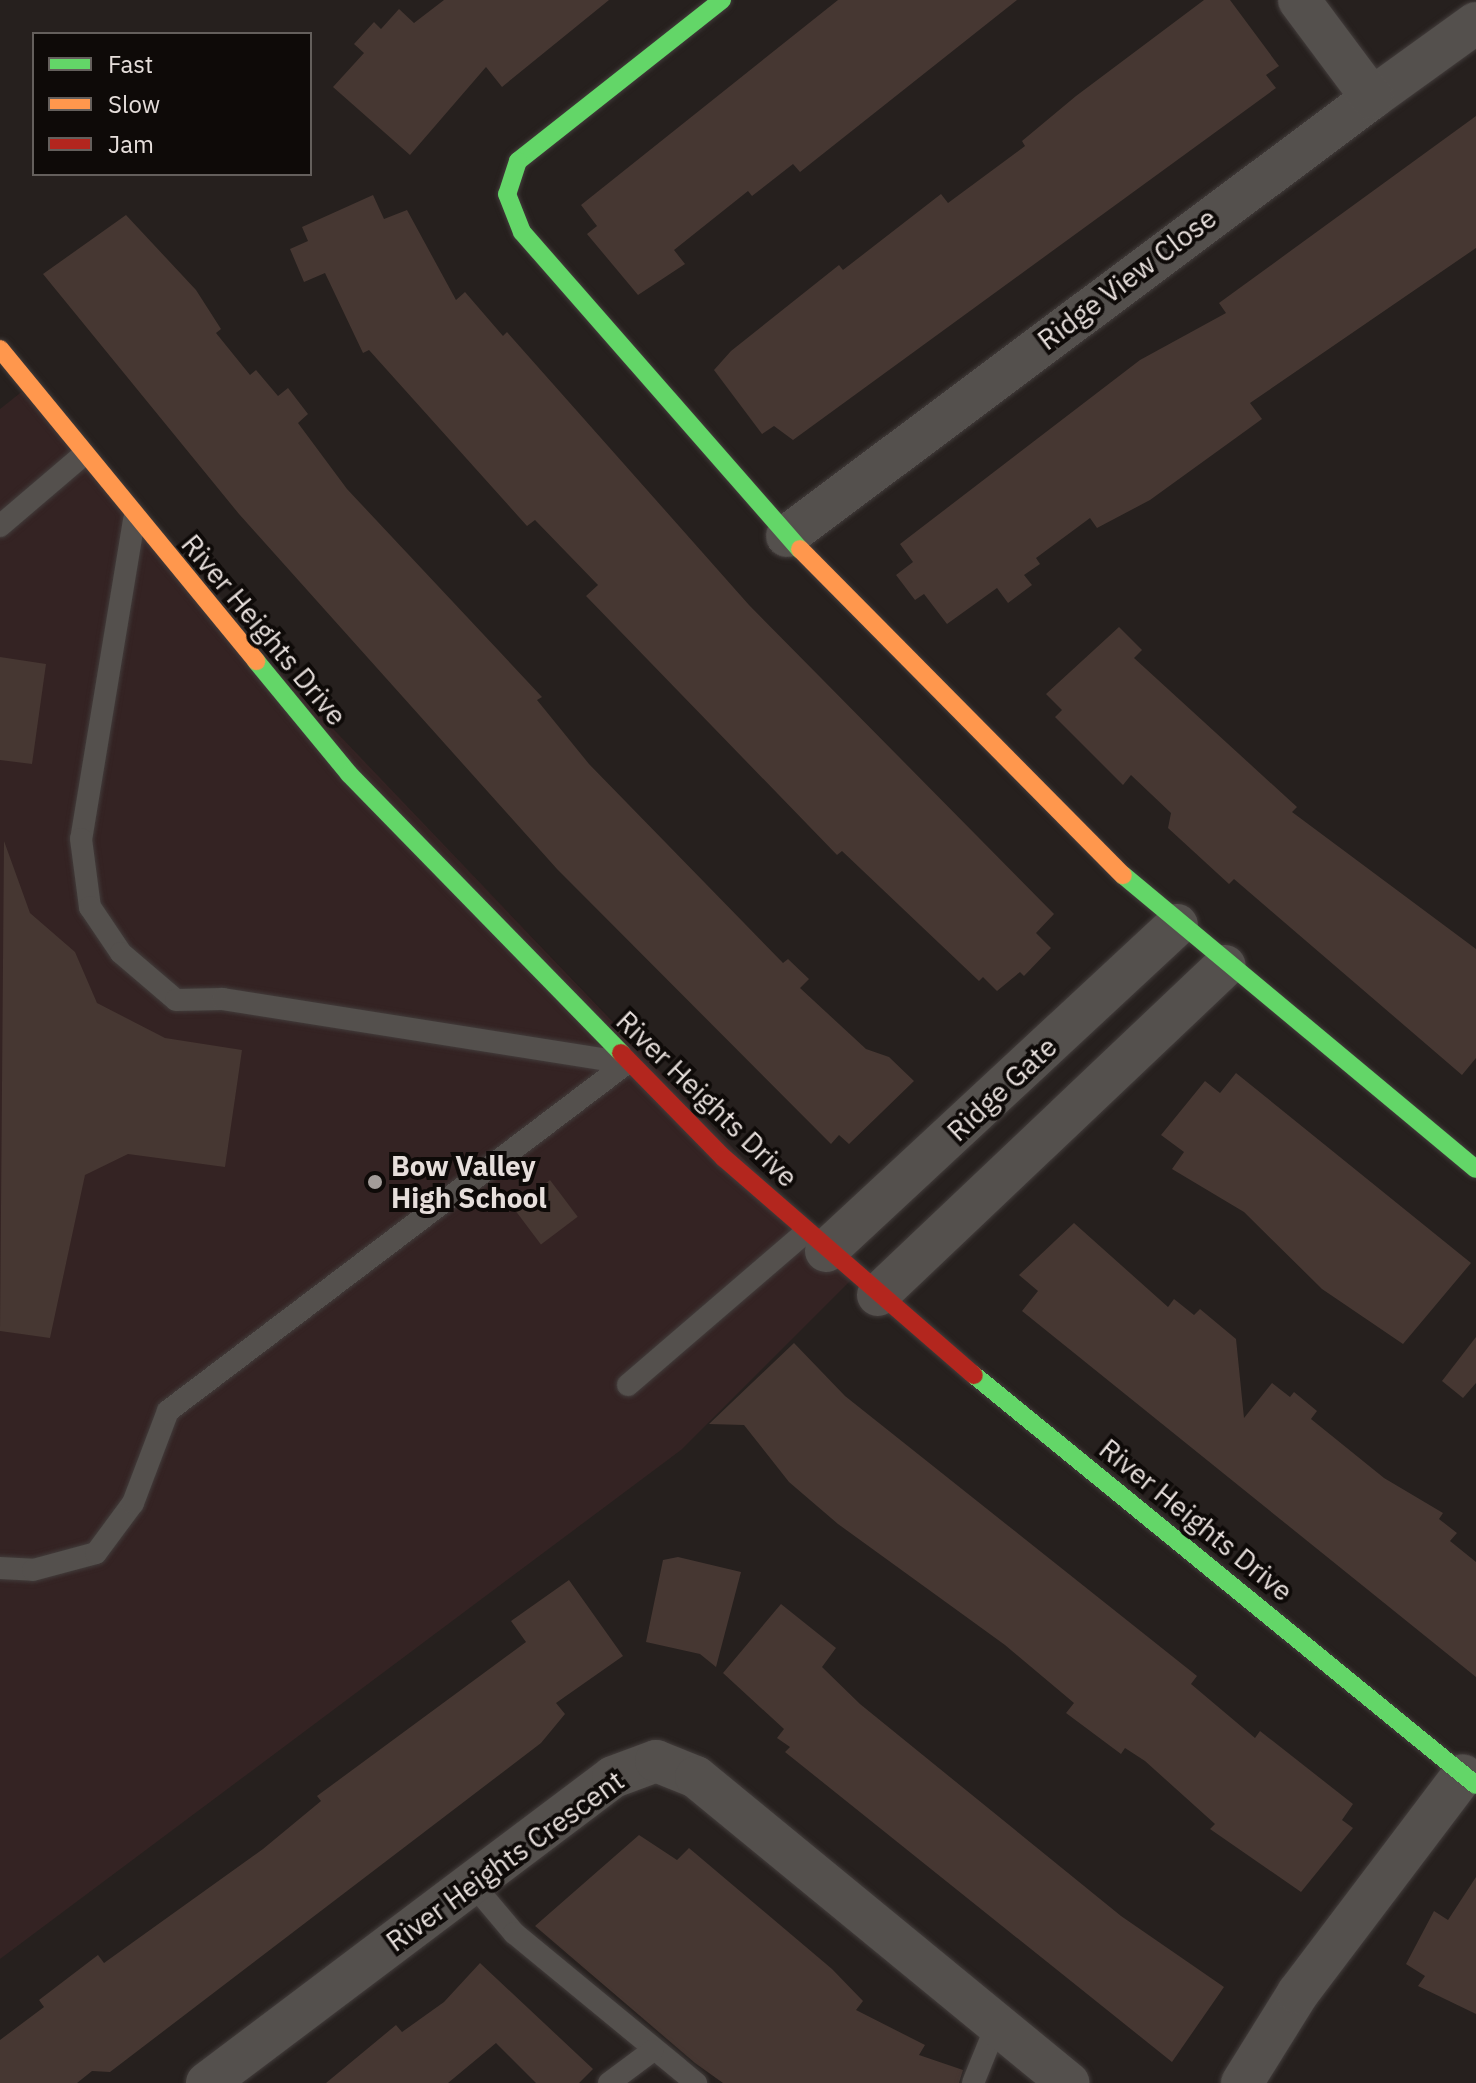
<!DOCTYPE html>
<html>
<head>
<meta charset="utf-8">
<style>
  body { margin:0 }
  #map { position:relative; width:1476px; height:2083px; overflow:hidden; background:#26201e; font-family:"IBM Plex Sans",sans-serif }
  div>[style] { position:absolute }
  .education>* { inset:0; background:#342323 }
  .building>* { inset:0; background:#463732; transform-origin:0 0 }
  .roads { filter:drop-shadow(0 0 2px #423c3b) drop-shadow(0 0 2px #423c3b) }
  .lane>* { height:22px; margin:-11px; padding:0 11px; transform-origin:11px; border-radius:11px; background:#54504d }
  .street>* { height:42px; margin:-21px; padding:0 21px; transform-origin:21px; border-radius:21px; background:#54504d }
  .fast>* { height:18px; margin:-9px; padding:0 9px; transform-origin:9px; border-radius:9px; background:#63d668 }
  .slow>* { height:18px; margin:-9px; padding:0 9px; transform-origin:9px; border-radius:9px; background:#ff974d }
  .jam>* { height:18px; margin:-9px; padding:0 9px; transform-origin:9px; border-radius:9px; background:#b3261e }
  .dots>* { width:22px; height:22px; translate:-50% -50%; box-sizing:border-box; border:4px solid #0e0a08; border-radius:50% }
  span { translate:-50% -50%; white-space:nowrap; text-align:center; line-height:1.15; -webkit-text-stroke:8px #0e0a08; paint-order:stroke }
  .street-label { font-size:28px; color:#e6dedb }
  .poi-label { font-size:28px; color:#e6dedb; font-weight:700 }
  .left { translate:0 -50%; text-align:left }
  .legend { position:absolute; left:32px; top:32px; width:280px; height:144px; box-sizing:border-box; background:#0e0a08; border:2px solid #645f5c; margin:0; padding:10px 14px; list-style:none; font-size:24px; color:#e6dedb }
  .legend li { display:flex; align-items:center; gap:16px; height:40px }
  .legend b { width:40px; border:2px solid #645f5c }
</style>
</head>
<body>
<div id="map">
  <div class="education">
    <i style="clip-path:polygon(29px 386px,134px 520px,855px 1276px,681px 1450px,0 1959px,0 409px)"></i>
  </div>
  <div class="building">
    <i style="clip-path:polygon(444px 0,609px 0,502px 87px,486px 67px,410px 155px,333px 87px,364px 53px,354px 44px,374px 22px,381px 29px,399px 9px,414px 23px)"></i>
    <i style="clip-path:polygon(838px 0,1017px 0,800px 172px,793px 164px,752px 196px,748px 191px,674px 250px,685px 264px,638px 295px,587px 234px,597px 226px,581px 205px)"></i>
    <i style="clip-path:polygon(1204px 0,1230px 0,1279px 66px,1266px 75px,1276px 88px,793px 440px,774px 426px,762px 434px,714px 370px,731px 351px,839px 265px,843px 270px,941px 194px,948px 203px,1025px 146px,1022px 141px,1076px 96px)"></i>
    <i style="clip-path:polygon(1476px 116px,1476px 248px,1250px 403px,1262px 419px,1150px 500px,1097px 528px,1090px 518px,1036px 558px,1040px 564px,1024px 575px,1032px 585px,1008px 603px,997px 588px,947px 624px,924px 594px,915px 600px,896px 575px,913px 562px,900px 544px,1140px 360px,1226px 313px,1219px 303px)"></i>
    <i style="clip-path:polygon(373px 195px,384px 219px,407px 210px,456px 300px,465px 292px,503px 336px,507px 332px,749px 605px,1054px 914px,1036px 933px,1051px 948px,1024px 976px,1020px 972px,997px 991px,983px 977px,979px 981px,842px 851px,837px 855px,586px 596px,598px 585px,535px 520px,527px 526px,369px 350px,363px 353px,325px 273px,304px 282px,290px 249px,308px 241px,302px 227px)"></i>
    <i style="clip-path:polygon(126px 215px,196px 290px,221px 329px,216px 333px,250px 375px,256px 370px,278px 396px,288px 388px,308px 414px,298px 423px,347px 489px,542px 697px,537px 700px,589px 764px,783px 963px,788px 959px,809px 979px,800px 988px,866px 1049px,889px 1057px,914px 1081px,849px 1144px,839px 1135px,831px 1144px,557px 869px,239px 514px,43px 274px)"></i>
    <i style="clip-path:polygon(1119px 627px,1142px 650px,1134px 658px,1297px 807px,1292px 812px,1476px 949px,1476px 1058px,1462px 1075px,1234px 879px,1229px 884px,1168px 828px,1171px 813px,1131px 775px,1123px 785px,1055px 717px,1062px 710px,1046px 694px)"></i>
    <i style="clip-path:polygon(0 657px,46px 664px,32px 764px,0 760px)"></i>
    <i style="clip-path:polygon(4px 841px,30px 913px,75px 952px,97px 1003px,165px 1038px,242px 1050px,225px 1167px,128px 1154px,85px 1175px,50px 1338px,0 1331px)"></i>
    <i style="clip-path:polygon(1236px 1073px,1471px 1263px,1403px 1344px,1322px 1289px,1244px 1212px,1172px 1169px,1184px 1152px,1161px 1135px,1205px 1081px,1220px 1093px)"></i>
    <i style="left:550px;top:1180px;width:46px;height:46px;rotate:53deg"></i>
    <i style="clip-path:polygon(1074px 1223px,1168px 1307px,1174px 1299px,1194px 1315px,1200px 1309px,1236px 1339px,1244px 1418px,1272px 1383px,1290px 1397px,1294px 1392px,1317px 1411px,1311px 1419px,1384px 1478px,1443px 1513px,1439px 1519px,1457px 1533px,1450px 1541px,1476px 1562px,1476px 1677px,1022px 1311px,1038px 1291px,1019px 1275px)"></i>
    <i style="clip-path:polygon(1476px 1337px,1476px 1383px,1463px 1398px,1442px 1381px)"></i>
    <i style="clip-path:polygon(794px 1343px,845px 1396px,1197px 1676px,1191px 1684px,1255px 1738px,1260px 1731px,1353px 1804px,1342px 1820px,1353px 1828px,1301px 1892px,1210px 1829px,1215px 1824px,1145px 1761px,1125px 1748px,1121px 1754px,1066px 1713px,1074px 1703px,1005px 1645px,838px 1524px,789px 1482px,744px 1425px,709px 1424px)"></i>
    <i style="clip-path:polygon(678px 1557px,741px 1572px,716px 1667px,700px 1654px,646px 1642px,663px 1560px)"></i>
    <i style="clip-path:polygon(569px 1580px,623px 1656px,556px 1703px,565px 1714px,541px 1743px,110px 2072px,92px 2071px,77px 2083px,0 2083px,0 2040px,44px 2007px,39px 2000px,98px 1955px,104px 1963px,263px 1849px,321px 1801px,317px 1796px,526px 1642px,511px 1621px)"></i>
    <i style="clip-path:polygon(781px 1604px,836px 1648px,822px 1667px,860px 1704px,1121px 1916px,1224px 1987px,1172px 2062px,785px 1752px,790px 1747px,777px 1738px,784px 1729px,723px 1673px)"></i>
    <i style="clip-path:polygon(639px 1835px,677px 1860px,689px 1848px,832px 1969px,863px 2001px,856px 2010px,925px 2045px,919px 2055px,963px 2070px,959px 2083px,723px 2083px,695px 2063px,535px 1926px)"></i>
    <i style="clip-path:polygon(1476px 1877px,1476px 2014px,1418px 1986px,1425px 1976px,1406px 1964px,1434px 1911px,1448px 1920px)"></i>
    <i style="clip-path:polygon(480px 1963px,593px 2069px,579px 2083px,536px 2083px,496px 2043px,448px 2083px,326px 2083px,396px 2025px,402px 2032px,444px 2002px)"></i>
  </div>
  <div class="roads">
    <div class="lane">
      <i style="left:134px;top:520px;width:323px;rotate:99.4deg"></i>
      <i style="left:81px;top:839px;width:69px;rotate:82.5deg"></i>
      <i style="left:90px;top:907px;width:55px;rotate:56deg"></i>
      <i style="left:121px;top:953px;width:72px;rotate:40.5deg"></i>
      <i style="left:176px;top:1000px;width:47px;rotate:-1.2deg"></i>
      <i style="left:223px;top:999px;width:408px;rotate:9deg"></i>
      <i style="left:0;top:526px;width:109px;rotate:-40.5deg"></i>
      <i style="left:628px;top:1385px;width:233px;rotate:-40.7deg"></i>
      <i style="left:0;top:1568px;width:33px;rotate:3deg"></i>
      <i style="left:33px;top:1570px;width:65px;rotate:-15.1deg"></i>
      <i style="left:96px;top:1553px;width:62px;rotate:-53.5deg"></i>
      <i style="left:133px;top:1503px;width:98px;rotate:-69.2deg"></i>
      <i style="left:168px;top:1411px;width:576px;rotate:-37.17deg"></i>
      <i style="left:471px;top:1882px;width:67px;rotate:49.9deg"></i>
      <i style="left:514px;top:1933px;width:236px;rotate:39.5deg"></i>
      <i style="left:609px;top:2083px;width:54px;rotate:-36.7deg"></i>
      <i style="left:973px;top:2083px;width:64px;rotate:-67.9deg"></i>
    </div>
    <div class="street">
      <i style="left:1372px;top:98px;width:128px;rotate:-35.8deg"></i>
      <i style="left:787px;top:536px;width:731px;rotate:-36.82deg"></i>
      <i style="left:1372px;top:98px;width:122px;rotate:-126.7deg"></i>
      <i style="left:826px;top:1251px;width:479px;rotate:-42.9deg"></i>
      <i style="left:878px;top:1295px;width:478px;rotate:-43.5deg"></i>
      <i style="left:207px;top:2083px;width:508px;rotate:-37.01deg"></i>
      <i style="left:613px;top:1777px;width:46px;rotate:-20.4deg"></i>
      <i style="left:656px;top:1761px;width:43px;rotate:21.8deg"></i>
      <i style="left:696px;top:1777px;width:482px;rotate:39.4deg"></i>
      <i style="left:1242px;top:2083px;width:106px;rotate:-58.1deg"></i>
      <i style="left:1298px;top:1993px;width:273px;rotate:-52.9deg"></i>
    </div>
    <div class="fast">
      <i style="left:722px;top:0;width:260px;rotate:141.7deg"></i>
      <i style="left:518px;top:161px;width:35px;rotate:108deg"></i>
      <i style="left:507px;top:194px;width:41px;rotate:68.5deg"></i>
      <i style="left:522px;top:232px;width:422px;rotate:48.8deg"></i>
      <i style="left:256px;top:661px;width:146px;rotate:50.5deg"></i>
      <i style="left:349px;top:774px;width:390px;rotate:45.7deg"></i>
      <i style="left:1123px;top:875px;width:459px;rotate:39.8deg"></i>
      <i style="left:974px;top:1375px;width:648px;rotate:39.24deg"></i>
    </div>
    <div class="slow">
      <i style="left:0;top:349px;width:404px;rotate:50.6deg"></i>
      <i style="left:800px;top:549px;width:459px;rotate:45.3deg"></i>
    </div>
    <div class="jam">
      <i style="left:621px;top:1053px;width:147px;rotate:45.6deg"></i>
      <i style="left:724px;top:1158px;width:331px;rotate:41deg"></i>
    </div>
  </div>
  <div class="dots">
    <i style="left:375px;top:1182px;background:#a39c99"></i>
  </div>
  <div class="street-label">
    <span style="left:1127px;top:279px;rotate:-37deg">Ridge View Close</span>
    <span style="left:264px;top:630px;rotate:50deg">River Heights Drive</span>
    <span style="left:1002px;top:1089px;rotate:-43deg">Ridge Gate</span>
    <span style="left:707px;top:1099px;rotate:44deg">River Heights Drive</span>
    <span style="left:1196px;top:1520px;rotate:39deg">River Heights Drive</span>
    <span style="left:505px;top:1861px;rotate:-36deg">River Heights Crescent</span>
  </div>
  <div class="poi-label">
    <span class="left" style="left:391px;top:1182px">Bow Valley<br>High School</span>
  </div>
  <ul class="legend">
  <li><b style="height:10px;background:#63d668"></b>Fast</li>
  <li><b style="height:10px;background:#ff974d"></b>Slow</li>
  <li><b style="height:10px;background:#b3261e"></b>Jam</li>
  </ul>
</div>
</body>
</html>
